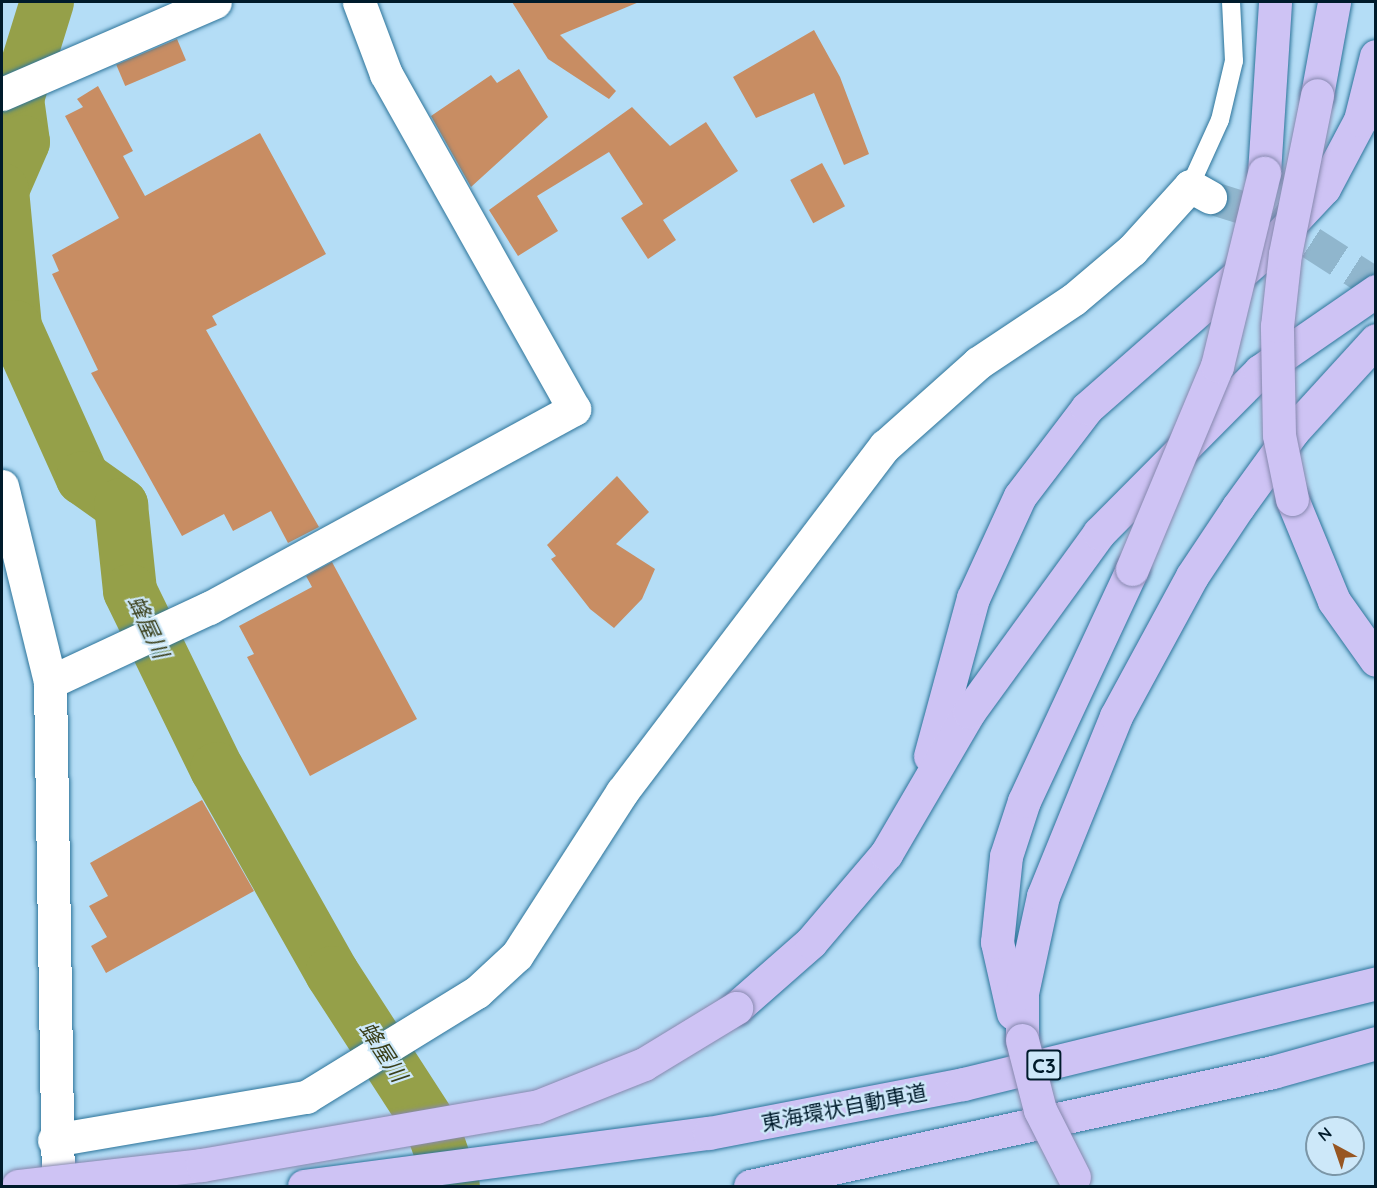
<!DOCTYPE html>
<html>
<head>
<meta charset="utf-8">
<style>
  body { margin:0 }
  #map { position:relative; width:1377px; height:1188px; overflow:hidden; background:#b4ddf6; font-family:Quicksand,"Noto Sans JP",sans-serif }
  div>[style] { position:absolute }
  .river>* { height:54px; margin:-27px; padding:0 27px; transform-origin:27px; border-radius:27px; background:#95a049 }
  .building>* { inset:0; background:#c88d63; transform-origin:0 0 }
  .minor-tunnel>* { height:33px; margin-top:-16.5px; transform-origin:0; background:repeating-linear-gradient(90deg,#90b6cd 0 33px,transparent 0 49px) }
  .roads { filter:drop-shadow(0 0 2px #2d749a) drop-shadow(0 0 2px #2d749a) }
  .service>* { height:18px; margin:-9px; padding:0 9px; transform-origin:9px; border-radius:9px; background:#fff }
  .minor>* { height:33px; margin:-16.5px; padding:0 16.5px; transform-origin:16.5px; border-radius:16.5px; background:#fff }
  .tertiary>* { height:33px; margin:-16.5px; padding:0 16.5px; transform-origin:16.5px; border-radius:16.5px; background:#fff }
  .motorway>* { height:33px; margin:-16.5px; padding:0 16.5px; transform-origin:16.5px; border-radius:16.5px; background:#cec3f4 }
  .bridges { filter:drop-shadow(0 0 2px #8688ae) drop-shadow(0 0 2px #8688ae) }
  .motorway-bridge>* { height:33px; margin:-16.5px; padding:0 16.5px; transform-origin:16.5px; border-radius:16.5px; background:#cec3f4 }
  span { translate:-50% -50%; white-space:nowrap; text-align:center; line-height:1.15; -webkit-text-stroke:4.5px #cde8f9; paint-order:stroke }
  .shield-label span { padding:2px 4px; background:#cde8f9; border:2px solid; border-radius:4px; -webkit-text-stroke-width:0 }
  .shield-label { font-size:20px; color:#001b2b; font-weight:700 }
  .street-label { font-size:21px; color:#001b2b }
  .water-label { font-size:22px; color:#3a3f1a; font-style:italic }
  .frame { position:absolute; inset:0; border:3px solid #001b2b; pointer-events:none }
  .north { position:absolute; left:1305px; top:1116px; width:60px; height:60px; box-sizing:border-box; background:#cde8f9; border:2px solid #7b96a7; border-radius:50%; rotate:320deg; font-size:16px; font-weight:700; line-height:24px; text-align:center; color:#001b2b }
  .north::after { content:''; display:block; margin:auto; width:21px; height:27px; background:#975622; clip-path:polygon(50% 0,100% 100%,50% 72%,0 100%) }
</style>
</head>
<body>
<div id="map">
  <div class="river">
    <i style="left:47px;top:2px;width:102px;rotate:107.2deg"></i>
    <i style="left:17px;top:99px;width:43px;rotate:82.1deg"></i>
    <i style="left:23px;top:142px;width:52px;rotate:113.6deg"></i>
    <i style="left:2px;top:190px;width:138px;rotate:84.6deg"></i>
    <i style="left:15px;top:327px;width:166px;rotate:65.8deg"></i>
    <i style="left:83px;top:478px;width:47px;rotate:35.4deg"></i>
    <i style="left:121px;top:505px;width:86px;rotate:84deg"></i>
    <i style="left:130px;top:591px;width:198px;rotate:64deg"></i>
    <i style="left:217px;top:769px;width:234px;rotate:60.6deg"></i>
    <i style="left:332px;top:973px;width:186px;rotate:57.1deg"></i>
    <i style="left:433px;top:1129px;width:60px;rotate:70.7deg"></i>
  </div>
  <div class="building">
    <i style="clip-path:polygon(512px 2px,639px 2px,560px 35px,616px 91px,609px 99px,548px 59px)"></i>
    <i style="clip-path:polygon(814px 30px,840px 77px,869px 154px,844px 165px,814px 93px,756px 118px,733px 77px)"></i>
    <i style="left:177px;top:39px;width:23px;height:66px;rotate:67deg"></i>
    <i style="clip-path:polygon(519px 69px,548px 117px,471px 187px,431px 116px,491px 75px,497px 83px)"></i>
    <i style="clip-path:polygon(98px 86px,133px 151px,123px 156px,145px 196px,260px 133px,326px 254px,212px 316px,217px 325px,206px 330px,319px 527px,288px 543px,271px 511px,233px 531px,224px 514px,182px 536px,91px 373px,98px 370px,52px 274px,59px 271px,52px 255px,119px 218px,65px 116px,83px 107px,77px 99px)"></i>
    <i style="clip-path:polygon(632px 107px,670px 146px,706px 122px,738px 171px,663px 220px,676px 240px,648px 259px,621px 218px,643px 204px,609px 152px,537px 196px,558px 231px,518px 256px,489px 210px)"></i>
    <i style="left:822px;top:163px;width:49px;height:36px;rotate:62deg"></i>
    <i style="clip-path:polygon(617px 476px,649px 512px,616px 544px,655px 569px,642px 599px,614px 628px,590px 609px,551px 559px,556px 556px,547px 545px)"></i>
    <i style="clip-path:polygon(332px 562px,417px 719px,310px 776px,247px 657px,254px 654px,239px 626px,312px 587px,306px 576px)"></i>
    <i style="clip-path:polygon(202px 800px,254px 891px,106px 973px,91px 946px,107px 937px,89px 906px,108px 896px,90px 863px)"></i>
  </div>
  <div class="minor-tunnel">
    <i style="left:1210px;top:197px;width:63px;rotate:17.6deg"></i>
    <i style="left:1270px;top:216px;width:126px;rotate:32.7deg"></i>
  </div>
  <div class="roads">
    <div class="service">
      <i style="left:1190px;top:186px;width:72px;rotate:-65.6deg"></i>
      <i style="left:1220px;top:120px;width:61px;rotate:-76.7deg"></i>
      <i style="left:1234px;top:61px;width:59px;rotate:-92.9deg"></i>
    </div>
    <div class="minor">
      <i style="left:2px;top:94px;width:232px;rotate:-23.4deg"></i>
      <i style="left:50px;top:682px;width:175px;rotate:-25deg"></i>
      <i style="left:209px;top:608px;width:416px;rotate:-28.6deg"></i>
      <i style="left:574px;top:409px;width:384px;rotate:-119.3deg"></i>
      <i style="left:386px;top:74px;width:77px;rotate:-110.6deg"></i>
      <i style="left:54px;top:1140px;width:256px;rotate:-9.7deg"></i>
      <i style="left:306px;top:1097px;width:201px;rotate:-31.6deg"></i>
      <i style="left:477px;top:992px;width:54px;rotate:-42.8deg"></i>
      <i style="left:517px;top:955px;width:194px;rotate:-57.2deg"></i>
      <i style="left:622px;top:792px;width:435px;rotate:-52.8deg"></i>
      <i style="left:885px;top:446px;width:125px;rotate:-41.7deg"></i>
      <i style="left:978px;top:363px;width:115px;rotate:-33.7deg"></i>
      <i style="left:1074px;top:299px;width:76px;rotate:-40.2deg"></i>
      <i style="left:1132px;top:250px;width:86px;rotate:-47.8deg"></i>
      <i style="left:1190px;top:186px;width:23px;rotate:29deg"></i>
    </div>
    <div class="tertiary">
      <i style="left:2px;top:486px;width:202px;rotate:76.2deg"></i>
      <i style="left:50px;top:682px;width:504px;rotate:89.09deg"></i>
    </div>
    <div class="motorway">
      <i style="left:1317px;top:95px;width:95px;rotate:-79.6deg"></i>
      <i style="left:1264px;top:173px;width:171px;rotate:-86.3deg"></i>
      <i style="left:1292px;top:499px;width:110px;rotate:67.6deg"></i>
      <i style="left:1334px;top:601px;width:72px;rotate:54.6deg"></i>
      <i style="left:930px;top:756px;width:164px;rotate:-74.8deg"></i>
      <i style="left:973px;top:598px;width:112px;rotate:-65.3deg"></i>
      <i style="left:1020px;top:496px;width:111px;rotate:-52.7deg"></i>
      <i style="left:1087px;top:408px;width:232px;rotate:-41.3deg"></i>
      <i style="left:1261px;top:255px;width:92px;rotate:-46.8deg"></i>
      <i style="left:1324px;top:188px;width:77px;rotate:-62.1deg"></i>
      <i style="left:1360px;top:120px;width:66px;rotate:-76deg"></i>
      <i style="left:736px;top:1008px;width:100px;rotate:-41.3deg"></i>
      <i style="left:811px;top:942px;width:116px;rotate:-49.6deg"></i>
      <i style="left:886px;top:854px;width:164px;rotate:-59.7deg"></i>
      <i style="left:969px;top:712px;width:221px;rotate:-54deg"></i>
      <i style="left:1099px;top:533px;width:228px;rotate:-45.2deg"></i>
      <i style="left:1260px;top:371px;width:141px;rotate:-34.6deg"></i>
      <i style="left:1013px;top:1013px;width:73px;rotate:-102.7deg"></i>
      <i style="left:997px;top:942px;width:86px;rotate:-84deg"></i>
      <i style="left:1006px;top:856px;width:58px;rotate:-71.9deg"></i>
      <i style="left:1024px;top:801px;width:256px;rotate:-65deg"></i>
      <i style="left:1022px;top:1040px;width:47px;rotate:-90deg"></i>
      <i style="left:1022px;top:993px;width:99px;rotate:-77.8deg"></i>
      <i style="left:1043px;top:896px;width:194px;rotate:-67.9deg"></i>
      <i style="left:1116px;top:716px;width:159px;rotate:-61.5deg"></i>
      <i style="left:1192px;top:576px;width:83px;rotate:-56.3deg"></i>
      <i style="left:1238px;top:507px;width:94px;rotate:-54.1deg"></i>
      <i style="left:1293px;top:431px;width:123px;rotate:-47.6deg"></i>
      <i style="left:304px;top:1186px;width:408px;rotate:-7.5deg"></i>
      <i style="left:709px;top:1133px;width:259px;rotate:-10.9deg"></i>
      <i style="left:963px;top:1084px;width:425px;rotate:-13.7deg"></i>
      <i style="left:750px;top:1186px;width:535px;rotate:-12.3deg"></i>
      <i style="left:1273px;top:1072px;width:107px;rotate:-15.7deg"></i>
    </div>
  </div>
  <div class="bridges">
    <div class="motorway-bridge">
      <i style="left:1292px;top:499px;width:65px;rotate:-101.5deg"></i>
      <i style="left:1279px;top:435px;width:109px;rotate:-91.1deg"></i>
      <i style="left:1277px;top:326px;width:72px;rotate:-83.7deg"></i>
      <i style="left:1285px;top:254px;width:162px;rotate:-78.6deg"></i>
      <i style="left:1132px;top:569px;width:220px;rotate:-67.3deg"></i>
      <i style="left:1217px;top:366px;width:199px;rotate:-76.3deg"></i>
      <i style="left:1022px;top:1040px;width:72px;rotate:75.6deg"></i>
      <i style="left:1040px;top:1110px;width:75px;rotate:63.1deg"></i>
      <i style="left:18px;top:1186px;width:185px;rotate:-6.5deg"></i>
      <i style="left:202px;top:1165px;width:339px;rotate:-9.9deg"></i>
      <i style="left:536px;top:1107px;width:116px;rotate:-21.7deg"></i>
      <i style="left:644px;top:1064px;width:108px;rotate:-31.3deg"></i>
    </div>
  </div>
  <div class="shield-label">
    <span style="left:1044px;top:1065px">C3</span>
  </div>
  <div class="street-label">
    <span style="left:844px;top:1107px;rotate:-11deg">東海環状自動車道</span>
  </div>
  <div class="water-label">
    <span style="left:148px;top:627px;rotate:65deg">蜂屋川</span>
    <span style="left:383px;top:1052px;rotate:57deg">蜂屋川</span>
  </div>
  <div class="frame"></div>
  <div class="north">N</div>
</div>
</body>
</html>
